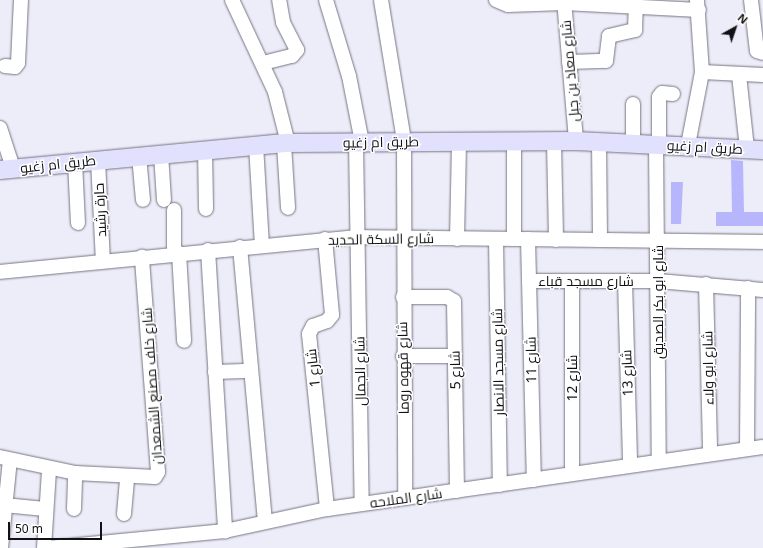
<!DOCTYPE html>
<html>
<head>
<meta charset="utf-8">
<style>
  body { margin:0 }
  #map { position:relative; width:763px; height:548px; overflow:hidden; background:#ededfa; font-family:"Noto Sans",Cairo,sans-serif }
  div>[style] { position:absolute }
  .building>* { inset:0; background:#b7b6fc }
  .roads { filter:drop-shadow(0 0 1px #767681) drop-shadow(0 0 1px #767681) }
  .minor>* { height:14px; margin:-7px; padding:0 7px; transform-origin:7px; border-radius:7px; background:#fff }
  .major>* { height:18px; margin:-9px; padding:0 9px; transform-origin:9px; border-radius:9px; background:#e1e1fd }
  span { translate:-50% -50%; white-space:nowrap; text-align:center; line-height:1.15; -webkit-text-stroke:3px #fff; paint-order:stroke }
  .street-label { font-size:14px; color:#121216 }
  .north { position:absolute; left:715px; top:8px; width:40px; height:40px; -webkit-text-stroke:3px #fff; paint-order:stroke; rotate:40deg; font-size:11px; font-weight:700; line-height:16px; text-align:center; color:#121216 }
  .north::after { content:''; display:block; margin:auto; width:14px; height:18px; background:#121216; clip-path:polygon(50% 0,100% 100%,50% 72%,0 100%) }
  .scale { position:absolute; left:8px; top:522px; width:94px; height:18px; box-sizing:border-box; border:2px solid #121216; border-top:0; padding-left:5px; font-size:12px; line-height:14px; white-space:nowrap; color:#121216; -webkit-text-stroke:3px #fff; paint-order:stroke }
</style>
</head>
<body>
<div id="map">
  <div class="building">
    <i style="clip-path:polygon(731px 160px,743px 161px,744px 212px,763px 212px,763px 226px,716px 226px,716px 212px,732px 212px)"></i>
    <i style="clip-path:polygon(671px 182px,683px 182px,681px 224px,671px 224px)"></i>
  </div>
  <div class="roads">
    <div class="minor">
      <i style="left:232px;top:0;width:102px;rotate:64.9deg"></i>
      <i style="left:275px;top:92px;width:53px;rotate:75.7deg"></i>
      <i style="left:326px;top:0;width:79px;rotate:73.2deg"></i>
      <i style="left:349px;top:76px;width:67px;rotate:78.9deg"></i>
      <i style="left:381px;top:0;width:143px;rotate:80.7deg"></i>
      <i style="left:404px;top:141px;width:357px;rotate:89.8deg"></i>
      <i style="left:496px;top:0;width:13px;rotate:23deg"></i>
      <i style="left:508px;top:5px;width:56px;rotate:-2deg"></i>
      <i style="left:564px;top:3px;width:135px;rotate:3deg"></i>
      <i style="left:564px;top:0;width:142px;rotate:85.1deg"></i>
      <i style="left:751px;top:0;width:51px;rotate:83.3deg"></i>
      <i style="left:757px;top:51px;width:6px;rotate:18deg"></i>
      <i style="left:569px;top:62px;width:37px;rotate:-2deg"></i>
      <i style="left:606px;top:61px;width:25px;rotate:-83deg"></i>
      <i style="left:609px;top:36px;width:27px;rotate:-13deg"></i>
      <i style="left:635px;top:30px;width:23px;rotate:-88deg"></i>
      <i style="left:263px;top:63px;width:30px;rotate:-14deg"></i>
      <i style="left:292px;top:56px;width:8px;rotate:-50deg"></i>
      <i style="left:297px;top:50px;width:31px;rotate:-117deg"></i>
      <i style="left:283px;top:22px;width:22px;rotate:-100deg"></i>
      <i style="left:5px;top:66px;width:10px;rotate:6deg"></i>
      <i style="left:15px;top:67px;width:5px;rotate:-53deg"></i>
      <i style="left:18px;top:63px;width:63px;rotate:-87.3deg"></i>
      <i style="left:702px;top:72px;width:61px;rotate:2.8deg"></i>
      <i style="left:739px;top:75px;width:74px;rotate:83.8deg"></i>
      <i style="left:0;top:128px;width:42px;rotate:72deg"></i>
      <i style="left:514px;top:141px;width:98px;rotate:90deg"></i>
      <i style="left:356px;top:142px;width:362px;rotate:89.1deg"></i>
      <i style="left:554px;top:142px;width:98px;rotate:88.8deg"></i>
      <i style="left:599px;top:142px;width:98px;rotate:89.4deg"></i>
      <i style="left:633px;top:143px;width:39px;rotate:-90deg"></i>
      <i style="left:284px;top:144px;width:64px;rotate:86.4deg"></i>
      <i style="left:656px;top:144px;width:316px;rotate:89.5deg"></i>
      <i style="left:659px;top:144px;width:47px;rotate:-90deg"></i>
      <i style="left:659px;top:97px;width:5px;rotate:-53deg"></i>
      <i style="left:662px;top:93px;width:11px;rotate:5deg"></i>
      <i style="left:256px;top:145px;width:100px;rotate:86.6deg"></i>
      <i style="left:688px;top:145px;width:74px;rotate:-79.1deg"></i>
      <i style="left:702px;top:72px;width:72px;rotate:-94deg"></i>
      <i style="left:205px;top:150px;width:59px;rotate:89deg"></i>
      <i style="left:161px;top:154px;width:46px;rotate:86.3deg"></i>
      <i style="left:139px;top:156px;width:44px;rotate:84.8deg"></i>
      <i style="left:98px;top:160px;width:101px;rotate:87.2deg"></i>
      <i style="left:75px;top:162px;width:61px;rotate:87.2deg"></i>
      <i style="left:174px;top:210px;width:44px;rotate:90deg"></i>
      <i style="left:325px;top:239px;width:76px;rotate:84.7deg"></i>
      <i style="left:332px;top:315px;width:8px;rotate:130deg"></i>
      <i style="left:327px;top:321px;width:15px;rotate:160deg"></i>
      <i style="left:313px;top:326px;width:9px;rotate:117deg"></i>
      <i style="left:309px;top:334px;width:176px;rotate:84.1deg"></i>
      <i style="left:457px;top:239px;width:98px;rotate:-88.8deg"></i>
      <i style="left:496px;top:239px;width:246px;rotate:89.1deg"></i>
      <i style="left:528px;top:239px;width:241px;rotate:88.6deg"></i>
      <i style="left:240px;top:247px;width:276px;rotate:84.8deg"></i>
      <i style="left:208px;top:250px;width:282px;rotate:86.5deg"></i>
      <i style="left:179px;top:253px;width:88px;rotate:86.7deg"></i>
      <i style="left:0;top:272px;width:360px;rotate:-5.6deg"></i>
      <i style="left:358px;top:237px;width:405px;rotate:0.7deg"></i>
      <i style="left:529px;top:281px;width:129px"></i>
      <i style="left:658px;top:281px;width:105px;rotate:4.9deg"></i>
      <i style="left:572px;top:281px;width:193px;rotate:90deg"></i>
      <i style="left:625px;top:281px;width:184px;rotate:88.4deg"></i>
      <i style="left:706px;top:284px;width:169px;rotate:88.6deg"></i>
      <i style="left:403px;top:297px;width:44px"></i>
      <i style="left:447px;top:297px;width:8px;rotate:30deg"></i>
      <i style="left:454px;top:301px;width:190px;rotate:89.1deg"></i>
      <i style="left:403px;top:356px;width:52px"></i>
      <i style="left:215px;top:372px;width:36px;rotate:-2deg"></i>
      <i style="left:747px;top:448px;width:160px;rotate:-89.6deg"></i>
      <i style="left:0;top:457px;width:77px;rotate:12deg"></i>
      <i style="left:75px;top:473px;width:80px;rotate:2.9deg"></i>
      <i style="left:155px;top:477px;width:6px;rotate:-59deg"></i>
      <i style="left:158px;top:472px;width:216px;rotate:-94.3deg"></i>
      <i style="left:4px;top:505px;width:41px;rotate:5.6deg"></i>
      <i style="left:74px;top:509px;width:36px;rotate:-88deg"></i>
      <i style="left:124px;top:514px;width:37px;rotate:-85deg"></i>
      <i style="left:1px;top:548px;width:88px;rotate:-84.2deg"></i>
      <i style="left:44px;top:548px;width:78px;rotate:-86.3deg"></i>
      <i style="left:48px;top:548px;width:178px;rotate:-5.5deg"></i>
      <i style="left:225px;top:531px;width:104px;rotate:-12.2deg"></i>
      <i style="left:327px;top:509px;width:440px;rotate:-8.1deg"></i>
    </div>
    <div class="major">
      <i style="left:0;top:170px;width:289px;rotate:-5.4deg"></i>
      <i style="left:288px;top:143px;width:288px;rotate:-0.4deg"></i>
      <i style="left:576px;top:141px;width:187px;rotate:2.8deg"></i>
    </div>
  </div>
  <div class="street-label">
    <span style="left:570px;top:71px;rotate:-95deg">شارع معاذ بن جبل</span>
    <span style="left:381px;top:142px;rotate:-1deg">طريق ام زغيو</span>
    <span style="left:705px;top:147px;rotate:3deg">طريق ام زغيو</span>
    <span style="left:58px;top:164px;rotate:-6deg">طريق ام زغيو</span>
    <span style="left:100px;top:210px;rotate:-93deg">حارة رشيد</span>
    <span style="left:381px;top:239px;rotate:-1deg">شارع السكة الحديد</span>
    <span style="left:586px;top:281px">شارع مسجد قباء</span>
    <span style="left:658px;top:302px;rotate:-90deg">شارع ابو بكر الصديق</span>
    <span style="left:531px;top:360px;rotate:-91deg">شارع 11</span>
    <span style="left:498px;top:362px;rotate:-91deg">شارع مسجد الانصار</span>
    <span style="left:313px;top:368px;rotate:-96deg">شارع 1</span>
    <span style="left:403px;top:368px;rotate:-91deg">شارع قهوه روما</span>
    <span style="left:708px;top:368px;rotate:-91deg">شارع ابو ولاء</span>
    <span style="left:455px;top:370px;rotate:-91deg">شارع 5</span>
    <span style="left:360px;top:371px;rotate:-91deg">شارع الجمال</span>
    <span style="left:627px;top:373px;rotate:-92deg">شارع 13</span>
    <span style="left:572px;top:378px;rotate:-90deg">شارع 12</span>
    <span style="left:152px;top:386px;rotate:-94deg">شارع خلف مصنع الشمعدان</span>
    <span style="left:406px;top:498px;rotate:-8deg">شارع الملاحه</span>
  </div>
  <div class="north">N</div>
  <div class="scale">50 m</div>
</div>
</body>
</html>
